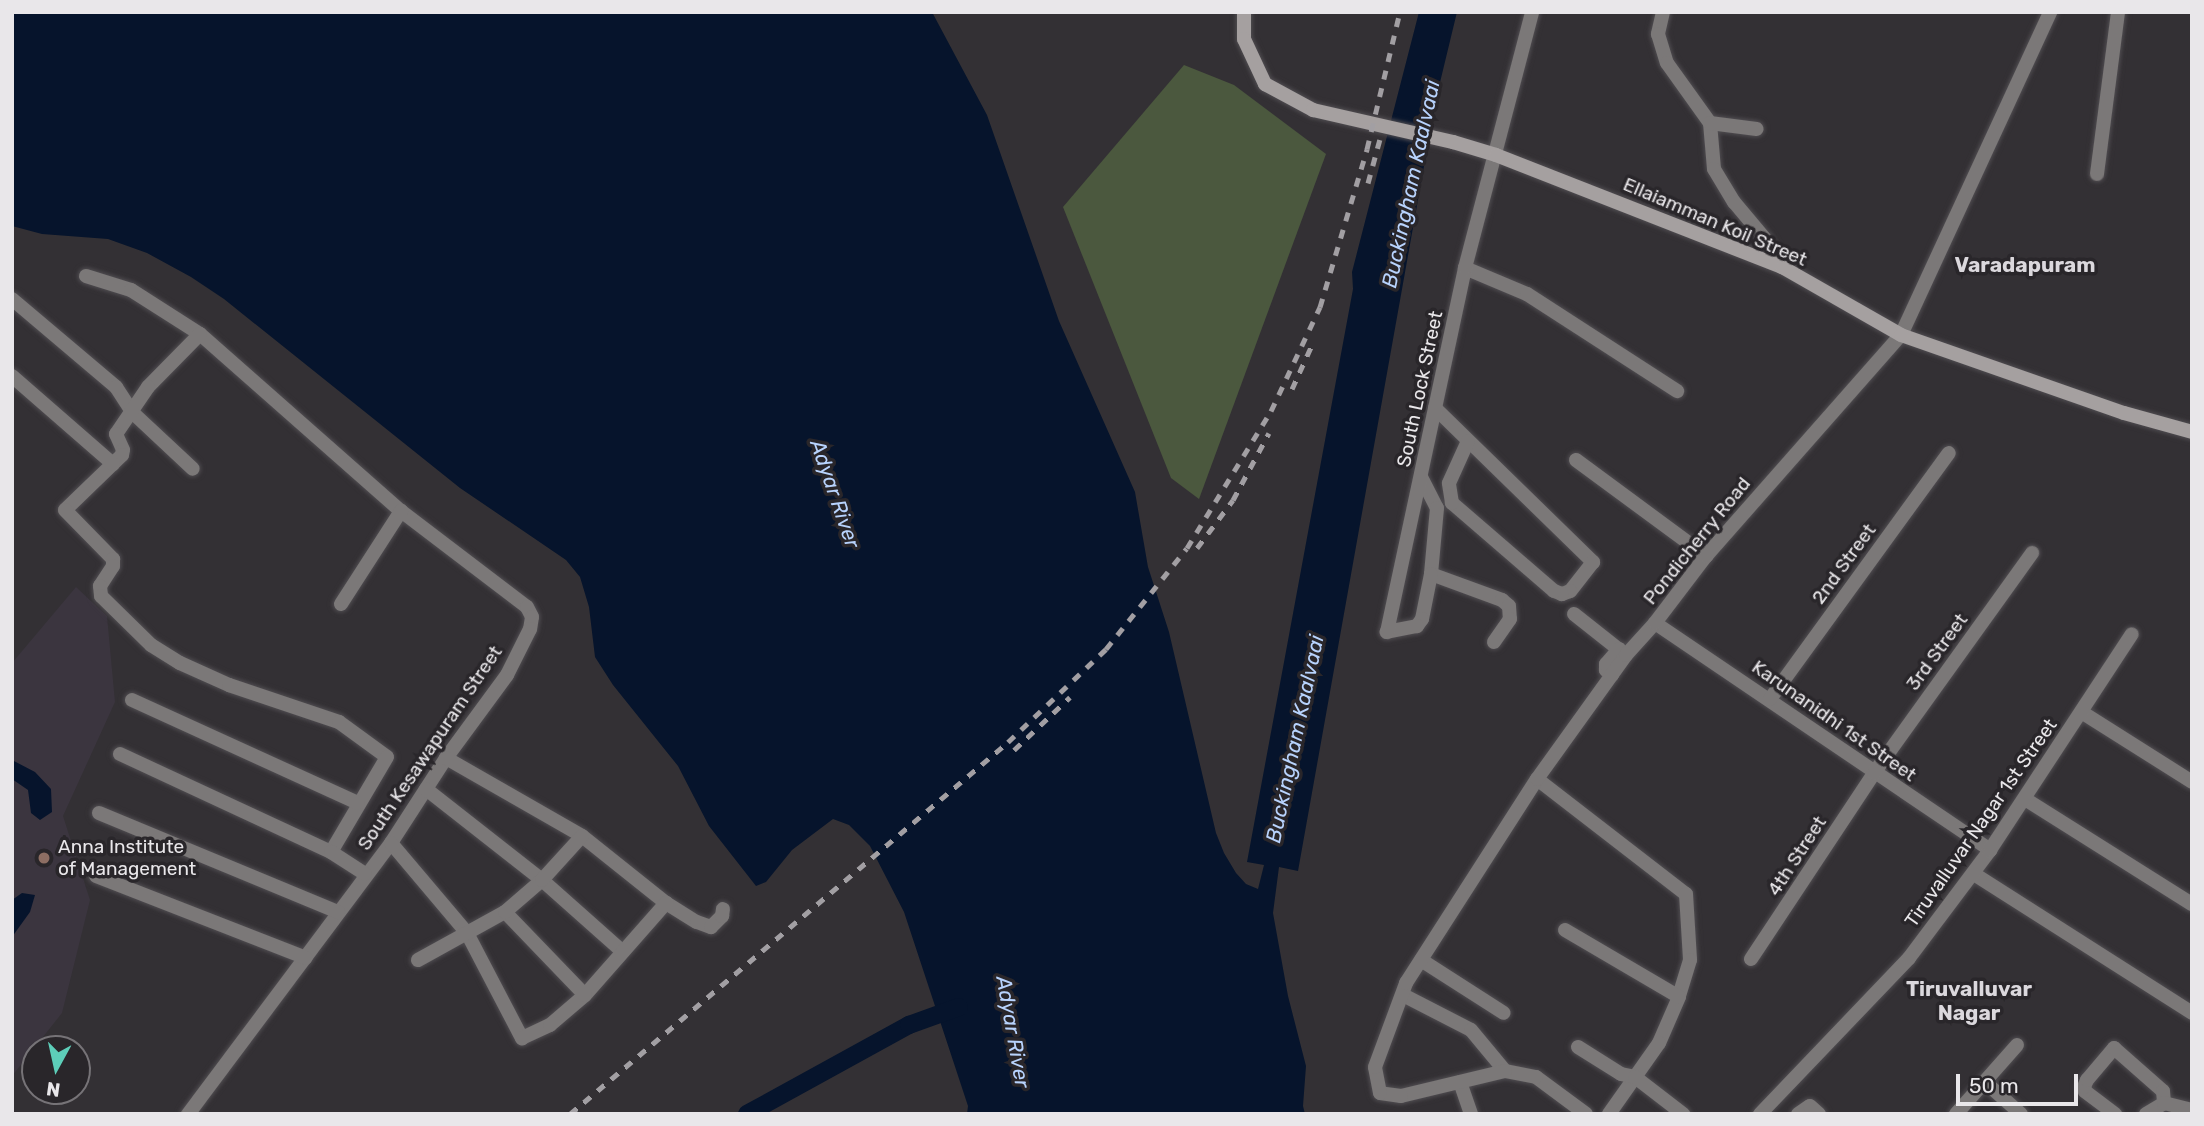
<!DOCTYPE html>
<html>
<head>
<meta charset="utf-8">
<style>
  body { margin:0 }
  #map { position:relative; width:2204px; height:1126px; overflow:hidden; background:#333034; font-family:Rubik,sans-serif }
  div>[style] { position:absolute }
  .built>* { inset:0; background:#3b353f }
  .green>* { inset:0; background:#4b583e }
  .water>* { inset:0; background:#06142c }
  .canal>* { height:18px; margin:-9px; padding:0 9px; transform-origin:9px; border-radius:9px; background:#06142c }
  .roads { filter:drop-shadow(0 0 2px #504d51) drop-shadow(0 0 2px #504d51) }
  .street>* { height:14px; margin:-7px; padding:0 7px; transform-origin:7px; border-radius:7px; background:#7b7878 }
  .secondary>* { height:14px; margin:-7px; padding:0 7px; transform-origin:7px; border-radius:7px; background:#a5a0a0 }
  .rail>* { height:5px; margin-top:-2.5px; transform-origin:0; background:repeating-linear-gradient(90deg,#a29fa3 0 9px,transparent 0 18px) }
  .dots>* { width:19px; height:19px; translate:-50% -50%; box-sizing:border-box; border:4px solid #29262a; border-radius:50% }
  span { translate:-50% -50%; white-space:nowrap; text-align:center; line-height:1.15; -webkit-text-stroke:7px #29262a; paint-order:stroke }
  .street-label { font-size:19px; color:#e9e7ea }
  .poi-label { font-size:19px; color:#e9e7ea }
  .left { translate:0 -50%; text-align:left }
  .water-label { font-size:21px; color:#b8d3fd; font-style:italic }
  .neighbourhood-label { font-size:21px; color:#dbd8dd; font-weight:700 }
  .frame { position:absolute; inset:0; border:14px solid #e9e7ea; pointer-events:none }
  .north { position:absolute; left:21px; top:1035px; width:70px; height:70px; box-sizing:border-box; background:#29262a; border:2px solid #767377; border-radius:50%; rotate:188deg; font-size:19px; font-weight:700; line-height:28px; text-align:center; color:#e9e7ea }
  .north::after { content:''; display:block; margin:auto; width:24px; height:32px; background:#5dceb9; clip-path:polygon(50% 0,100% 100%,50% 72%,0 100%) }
  .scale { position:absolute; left:1956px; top:1074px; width:122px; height:32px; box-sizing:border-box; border:4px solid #e9e7ea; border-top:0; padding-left:9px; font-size:21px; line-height:24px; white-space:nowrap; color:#e9e7ea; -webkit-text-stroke:5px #29262a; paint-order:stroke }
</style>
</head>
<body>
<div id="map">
  <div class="built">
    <i style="clip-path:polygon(76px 587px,107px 616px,115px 702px,63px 816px,90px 900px,62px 1013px,12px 1076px,12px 663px)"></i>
  </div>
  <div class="green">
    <i style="clip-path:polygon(1184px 65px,1234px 85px,1326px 154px,1199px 499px,1171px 478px,1063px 207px)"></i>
  </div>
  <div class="water">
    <i style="clip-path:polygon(12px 12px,932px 12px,987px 115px,1059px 321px,1135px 492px,1148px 567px,1169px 632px,1216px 833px,1224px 853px,1236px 873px,1246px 884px,1258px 889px,1264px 865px,1247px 862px,1353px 289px,1352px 272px,1419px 12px,1457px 12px,1436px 99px,1298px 871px,1279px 867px,1273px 913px,1288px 996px,1306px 1066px,1303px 1106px,1305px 1114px,967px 1114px,968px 1106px,904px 912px,870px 846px,849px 825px,833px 819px,792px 850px,766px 882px,756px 886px,709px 826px,678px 766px,613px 685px,595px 657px,589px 607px,580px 577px,566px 560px,460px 488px,224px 299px,191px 277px,147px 253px,108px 239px,42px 234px,12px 226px)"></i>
    <i style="clip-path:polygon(12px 760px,35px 772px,51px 789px,52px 812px,40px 820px,31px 813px,28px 790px,12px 779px)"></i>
    <i style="clip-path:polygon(22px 893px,35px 895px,30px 912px,12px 937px,12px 900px)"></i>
  </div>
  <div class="canal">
    <i style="left:747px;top:1114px;width:185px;rotate:-28.8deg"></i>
    <i style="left:909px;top:1025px;width:53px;rotate:-19.8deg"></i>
  </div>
  <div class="roads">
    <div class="street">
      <i style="left:1663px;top:12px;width:23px;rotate:103deg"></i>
      <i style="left:1658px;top:34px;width:30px;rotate:73deg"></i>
      <i style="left:1667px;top:63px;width:74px;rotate:54.4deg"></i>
      <i style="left:1710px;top:123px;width:46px;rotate:85deg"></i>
      <i style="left:1714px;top:169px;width:39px;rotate:59deg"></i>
      <i style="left:1734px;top:202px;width:48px;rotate:50deg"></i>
      <i style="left:1765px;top:239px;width:33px;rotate:59deg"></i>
      <i style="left:1710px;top:123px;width:47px;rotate:7.3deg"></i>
      <i style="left:2097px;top:174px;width:163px;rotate:-82.6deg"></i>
      <i style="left:1465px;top:268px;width:67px;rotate:22.8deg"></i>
      <i style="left:1527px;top:294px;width:179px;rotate:32.9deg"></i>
      <i style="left:86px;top:276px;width:47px;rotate:17.3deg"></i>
      <i style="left:131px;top:290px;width:82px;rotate:32.5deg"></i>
      <i style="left:200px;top:334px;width:268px;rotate:41.4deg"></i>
      <i style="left:401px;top:511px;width:158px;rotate:37.3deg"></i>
      <i style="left:527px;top:607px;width:11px;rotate:63deg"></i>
      <i style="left:532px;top:617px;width:12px;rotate:99deg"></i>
      <i style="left:530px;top:629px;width:51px;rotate:116.6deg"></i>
      <i style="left:507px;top:675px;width:103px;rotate:126.3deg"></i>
      <i style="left:446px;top:758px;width:101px;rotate:122.9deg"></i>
      <i style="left:391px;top:843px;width:339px;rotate:126.8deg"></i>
      <i style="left:12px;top:299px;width:136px;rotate:40.2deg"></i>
      <i style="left:116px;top:387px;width:30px;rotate:57deg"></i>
      <i style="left:132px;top:412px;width:83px;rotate:43.1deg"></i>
      <i style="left:200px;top:334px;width:74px;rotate:134.5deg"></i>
      <i style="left:148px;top:387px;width:57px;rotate:124.2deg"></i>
      <i style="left:116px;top:434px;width:17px;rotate:66deg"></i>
      <i style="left:123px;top:450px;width:5px;rotate:101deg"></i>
      <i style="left:122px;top:455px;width:79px;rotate:136deg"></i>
      <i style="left:65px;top:510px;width:69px;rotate:45.6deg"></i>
      <i style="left:113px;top:559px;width:7px;rotate:90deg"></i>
      <i style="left:113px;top:566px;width:24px;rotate:123deg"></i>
      <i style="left:100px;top:586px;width:10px;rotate:84deg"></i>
      <i style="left:101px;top:596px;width:70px;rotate:44.4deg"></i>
      <i style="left:151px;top:645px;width:34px;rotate:32deg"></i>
      <i style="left:180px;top:663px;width:54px;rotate:24.2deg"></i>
      <i style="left:229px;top:685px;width:116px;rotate:18.6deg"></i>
      <i style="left:339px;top:722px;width:59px;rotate:36.1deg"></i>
      <i style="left:387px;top:757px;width:110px;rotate:120.5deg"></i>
      <i style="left:12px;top:376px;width:134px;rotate:41.1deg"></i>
      <i style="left:1435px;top:408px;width:221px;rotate:44.3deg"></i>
      <i style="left:1593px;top:562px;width:37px;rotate:128deg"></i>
      <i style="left:1570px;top:591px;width:9px;rotate:159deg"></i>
      <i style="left:1562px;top:594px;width:9px;rotate:-159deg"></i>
      <i style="left:1554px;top:591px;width:135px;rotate:-139.2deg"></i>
      <i style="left:1452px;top:503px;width:20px;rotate:-99deg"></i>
      <i style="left:1449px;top:483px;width:46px;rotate:-65.7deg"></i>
      <i style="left:1576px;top:460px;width:162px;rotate:36.4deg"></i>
      <i style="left:1421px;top:477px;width:35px;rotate:63deg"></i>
      <i style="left:1437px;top:508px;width:66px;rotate:95.2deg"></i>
      <i style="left:1431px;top:574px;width:76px;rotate:20.1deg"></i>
      <i style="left:1502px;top:600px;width:9px;rotate:41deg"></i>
      <i style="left:1509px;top:606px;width:13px;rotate:86deg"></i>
      <i style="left:1510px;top:619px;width:28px;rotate:125deg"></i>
      <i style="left:1431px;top:574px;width:46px;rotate:101.3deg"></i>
      <i style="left:1422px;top:619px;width:9px;rotate:126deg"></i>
      <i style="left:1417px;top:626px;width:31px;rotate:169deg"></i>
      <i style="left:1387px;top:632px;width:372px;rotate:-77.9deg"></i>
      <i style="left:1465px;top:268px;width:265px;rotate:-75.3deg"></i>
      <i style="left:341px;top:604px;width:111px;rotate:-57.2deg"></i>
      <i style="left:1574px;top:614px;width:66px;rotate:38.3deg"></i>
      <i style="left:1655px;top:623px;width:405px;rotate:34.1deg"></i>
      <i style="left:1612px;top:675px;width:8px;rotate:-140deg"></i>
      <i style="left:1606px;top:670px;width:6px;rotate:-90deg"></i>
      <i style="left:1606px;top:664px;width:20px;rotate:-49deg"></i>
      <i style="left:1770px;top:699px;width:304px;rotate:-54deg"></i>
      <i style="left:132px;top:700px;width:248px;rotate:24.5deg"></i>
      <i style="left:2083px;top:713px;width:129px;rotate:32.3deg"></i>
      <i style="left:120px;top:754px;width:233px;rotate:24.9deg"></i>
      <i style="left:331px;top:852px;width:40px;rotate:32.9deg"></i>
      <i style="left:446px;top:758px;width:157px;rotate:29.8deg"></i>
      <i style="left:582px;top:836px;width:107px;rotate:38.6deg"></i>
      <i style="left:666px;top:903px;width:36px;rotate:32deg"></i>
      <i style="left:697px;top:922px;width:15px;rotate:20deg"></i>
      <i style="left:711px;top:927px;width:16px;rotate:-45deg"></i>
      <i style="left:722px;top:916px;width:7px;rotate:-82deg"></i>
      <i style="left:1537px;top:779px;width:188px;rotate:37.7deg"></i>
      <i style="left:1686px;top:894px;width:66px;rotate:86.5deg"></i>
      <i style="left:1690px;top:960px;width:39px;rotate:107deg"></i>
      <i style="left:1679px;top:997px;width:50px;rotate:113.5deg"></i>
      <i style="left:1659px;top:1043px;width:87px;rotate:125.2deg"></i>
      <i style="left:426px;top:789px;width:147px;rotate:38.1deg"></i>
      <i style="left:542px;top:880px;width:108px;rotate:41.6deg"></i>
      <i style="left:2025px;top:799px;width:197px;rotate:32.2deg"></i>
      <i style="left:99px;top:813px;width:259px;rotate:22.5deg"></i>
      <i style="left:391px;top:843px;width:118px;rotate:49.8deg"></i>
      <i style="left:467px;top:933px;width:119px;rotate:62.4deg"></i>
      <i style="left:522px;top:1038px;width:31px;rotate:-25deg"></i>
      <i style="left:550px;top:1025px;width:46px;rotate:-40.6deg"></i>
      <i style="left:585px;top:995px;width:123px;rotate:-48.6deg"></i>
      <i style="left:1974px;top:874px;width:259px;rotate:32.5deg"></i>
      <i style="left:96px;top:876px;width:225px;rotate:21.3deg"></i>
      <i style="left:505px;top:912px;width:115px;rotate:46.1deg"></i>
      <i style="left:1565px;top:930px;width:132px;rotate:30.4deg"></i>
      <i style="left:1751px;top:959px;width:223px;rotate:-56.5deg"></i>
      <i style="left:1874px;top:773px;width:271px;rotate:-54.3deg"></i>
      <i style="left:418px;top:960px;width:99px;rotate:-28.9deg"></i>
      <i style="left:505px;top:912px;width:49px;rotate:-40.9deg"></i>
      <i style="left:542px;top:880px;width:59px;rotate:-47.7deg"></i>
      <i style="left:1421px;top:960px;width:98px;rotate:32.6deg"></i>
      <i style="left:1403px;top:995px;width:76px;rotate:27.2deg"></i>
      <i style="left:1471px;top:1030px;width:53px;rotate:50.3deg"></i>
      <i style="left:1578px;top:1047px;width:51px;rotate:32.1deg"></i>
      <i style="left:1621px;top:1074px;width:14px;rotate:12deg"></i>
      <i style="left:1635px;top:1077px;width:61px;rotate:37.6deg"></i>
      <i style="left:1460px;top:1082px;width:34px;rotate:71deg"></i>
      <i style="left:1985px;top:1082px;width:48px;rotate:41.6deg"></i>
      <i style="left:1586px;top:1114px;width:62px;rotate:-143.5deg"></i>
      <i style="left:1536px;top:1077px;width:32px;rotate:-169deg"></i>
      <i style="left:1505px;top:1071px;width:107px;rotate:166.5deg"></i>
      <i style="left:1401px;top:1096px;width:21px;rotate:-172deg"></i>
      <i style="left:1380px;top:1093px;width:26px;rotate:-101deg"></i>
      <i style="left:1375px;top:1067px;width:90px;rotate:-69.7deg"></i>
      <i style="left:1406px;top:983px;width:242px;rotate:-57.3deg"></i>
      <i style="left:1537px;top:779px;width:153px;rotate:-54.3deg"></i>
      <i style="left:1626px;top:655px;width:43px;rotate:-47.8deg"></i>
      <i style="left:1655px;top:623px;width:84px;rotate:-52.7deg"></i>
      <i style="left:1706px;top:556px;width:295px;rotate:-48.6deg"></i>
      <i style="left:1901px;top:335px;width:356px;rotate:-65.2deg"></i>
      <i style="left:1760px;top:1114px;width:216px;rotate:-46.3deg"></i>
      <i style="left:1909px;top:958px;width:135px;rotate:-53.1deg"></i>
      <i style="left:1990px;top:850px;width:258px;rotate:-56.7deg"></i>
      <i style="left:1798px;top:1114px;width:14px;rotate:-34deg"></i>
      <i style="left:1810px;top:1106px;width:12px;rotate:42deg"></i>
      <i style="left:1956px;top:1114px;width:92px;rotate:-48.5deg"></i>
      <i style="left:2115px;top:1114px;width:38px;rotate:-143deg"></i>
      <i style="left:2085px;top:1091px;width:4px;rotate:-104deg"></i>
      <i style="left:2084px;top:1087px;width:8px;rotate:-67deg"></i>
      <i style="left:2087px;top:1080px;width:42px;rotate:-49.8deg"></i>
      <i style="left:2114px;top:1048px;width:65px;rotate:41.3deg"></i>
      <i style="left:2163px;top:1091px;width:12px;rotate:85deg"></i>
      <i style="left:2146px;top:1114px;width:21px;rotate:-31deg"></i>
      <i style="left:2164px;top:1103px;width:29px;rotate:14deg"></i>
    </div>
    <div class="secondary">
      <i style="left:1244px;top:12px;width:27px;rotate:90deg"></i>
      <i style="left:1244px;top:39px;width:50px;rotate:65deg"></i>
      <i style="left:1265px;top:84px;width:55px;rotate:28.4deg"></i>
      <i style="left:1313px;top:110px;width:144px;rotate:12.9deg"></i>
      <i style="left:1453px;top:142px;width:45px;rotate:16.8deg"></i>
      <i style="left:1496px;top:155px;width:307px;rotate:21.4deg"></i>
      <i style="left:1782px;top:267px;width:137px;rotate:29.7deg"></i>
      <i style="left:1901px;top:335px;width:236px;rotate:19.3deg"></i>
      <i style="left:2124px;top:413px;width:71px;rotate:15.6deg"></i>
    </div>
  </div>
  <div class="rail">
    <i style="left:1368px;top:183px;width:50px;rotate:-74.8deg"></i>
    <i style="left:1292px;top:389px;width:48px;rotate:-65.6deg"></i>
    <i style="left:1197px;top:548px;width:60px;rotate:-53.1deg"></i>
    <i style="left:1233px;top:500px;width:76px;rotate:-61.8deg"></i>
    <i style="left:1014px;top:750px;width:77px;rotate:-43.4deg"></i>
    <i style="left:570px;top:1114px;width:575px;rotate:-40.34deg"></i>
    <i style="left:1008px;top:742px;width:135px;rotate:-43.5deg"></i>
    <i style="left:1106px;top:649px;width:129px;rotate:-51.3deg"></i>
    <i style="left:1187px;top:548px;width:161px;rotate:-58.5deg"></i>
    <i style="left:1271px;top:411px;width:115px;rotate:-64.8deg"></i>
    <i style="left:1320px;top:307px;width:165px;rotate:-73.4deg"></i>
    <i style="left:1367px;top:149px;width:141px;rotate:-76.5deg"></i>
  </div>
  <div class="dots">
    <i style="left:44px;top:858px;background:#8d6e63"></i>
  </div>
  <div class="street-label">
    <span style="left:1715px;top:222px;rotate:23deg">Ellaiamman Koil Street</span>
    <span style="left:1420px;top:389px;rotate:-78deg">South Lock Street</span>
    <span style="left:1697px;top:541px;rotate:-51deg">Pondicherry Road</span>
    <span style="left:1844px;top:564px;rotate:-54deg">2nd Street</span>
    <span style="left:1937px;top:652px;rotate:-54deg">3rd Street</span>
    <span style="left:1834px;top:721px;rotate:35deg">Karunanidhi 1st Street</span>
    <span style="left:430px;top:748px;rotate:-56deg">South Kesawapuram Street</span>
    <span style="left:1981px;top:823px;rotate:-55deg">Tiruvalluvar Nagar 1st Street</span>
    <span style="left:1797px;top:856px;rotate:-57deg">4th Street</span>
  </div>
  <div class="poi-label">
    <span class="left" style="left:58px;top:858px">Anna Institute<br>of Management</span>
  </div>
  <div class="water-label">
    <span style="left:1411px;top:184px;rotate:-78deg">Buckingham Kaalvaai</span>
    <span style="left:835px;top:494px;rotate:71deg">Adyar River</span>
    <span style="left:1295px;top:739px;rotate:-78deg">Buckingham Kaalvaai</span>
    <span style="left:1013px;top:1032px;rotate:80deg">Adyar River</span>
  </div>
  <div class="neighbourhood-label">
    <span style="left:2025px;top:265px">Varadapuram</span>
    <span style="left:1969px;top:1001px">Tiruvalluvar<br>Nagar</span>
  </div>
  <div class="frame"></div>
  <div class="north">N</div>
  <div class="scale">50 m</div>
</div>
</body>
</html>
